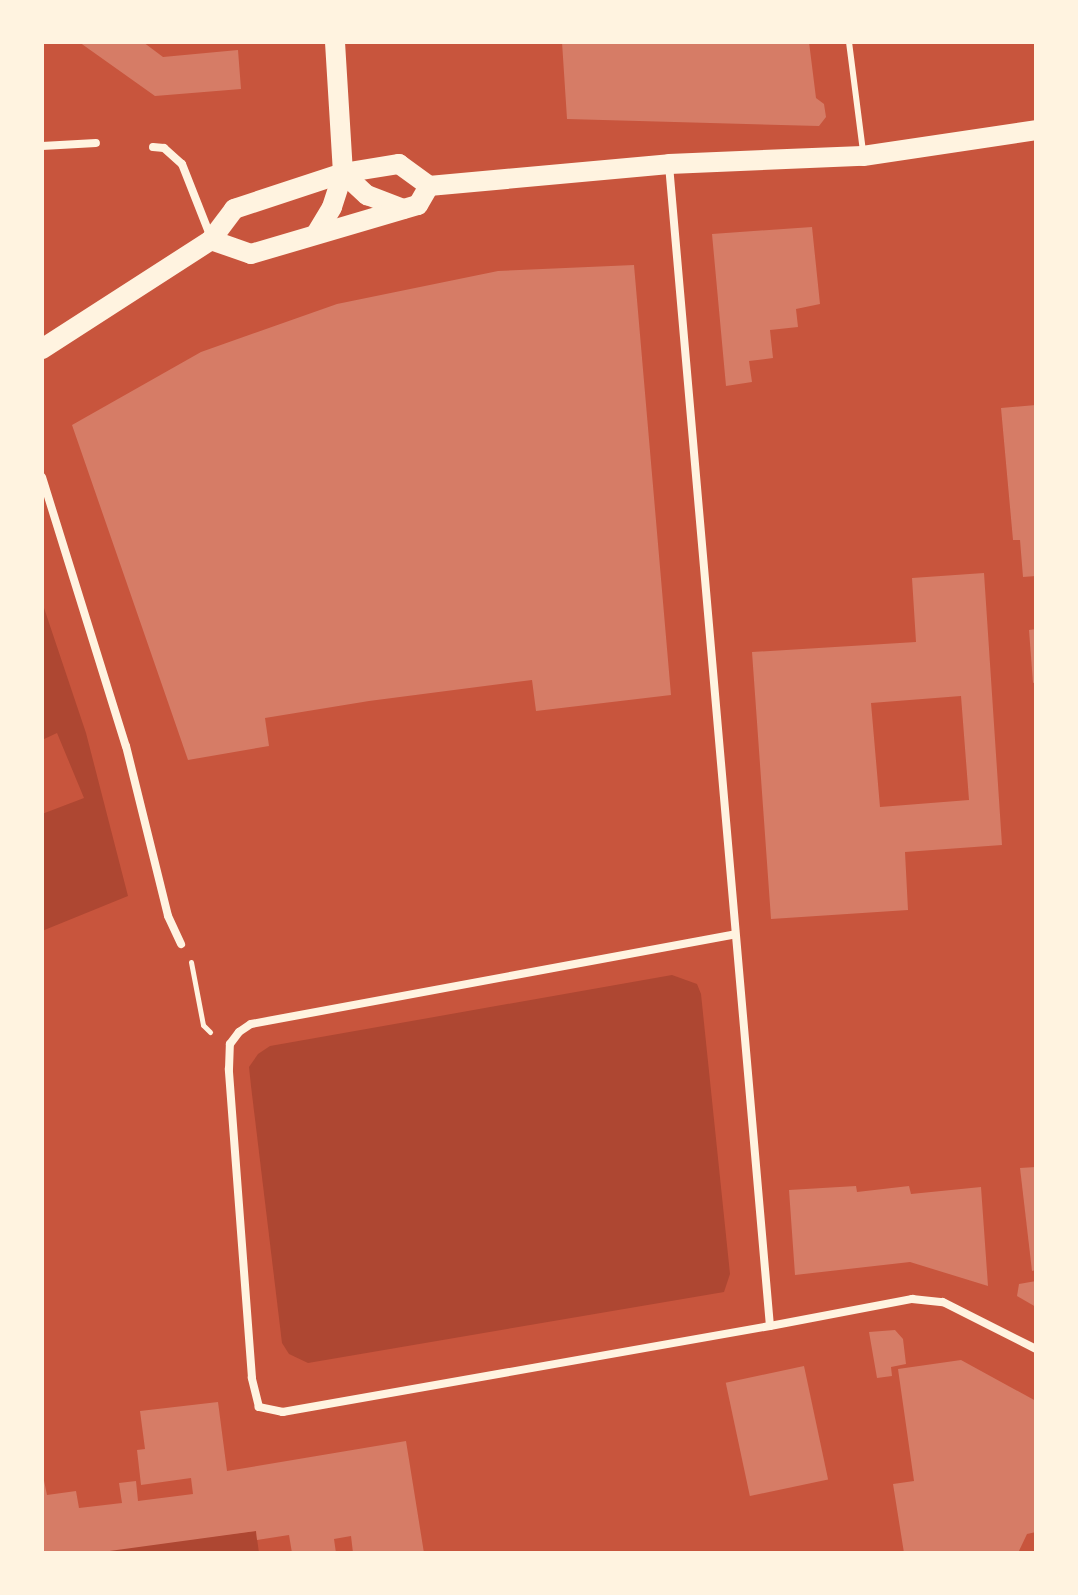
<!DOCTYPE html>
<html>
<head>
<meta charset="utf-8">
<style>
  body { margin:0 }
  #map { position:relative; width:1078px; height:1595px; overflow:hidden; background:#c8553d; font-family:Lato,sans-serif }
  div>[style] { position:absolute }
  .green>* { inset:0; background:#ae4732 }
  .building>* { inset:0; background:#d67c66; transform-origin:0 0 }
  .path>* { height:5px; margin:-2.5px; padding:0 2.5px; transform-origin:2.5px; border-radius:2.5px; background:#fff3e0 }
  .service>* { height:6px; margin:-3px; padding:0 3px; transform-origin:3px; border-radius:3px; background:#fff3e0 }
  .minor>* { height:8px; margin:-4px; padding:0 4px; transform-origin:4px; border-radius:4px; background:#fff3e0 }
  .primary>* { height:20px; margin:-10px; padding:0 10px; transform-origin:10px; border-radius:10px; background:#fff3e0 }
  span { translate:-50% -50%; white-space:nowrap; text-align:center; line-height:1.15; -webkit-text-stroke:6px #fff3e0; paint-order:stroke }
  .frame { position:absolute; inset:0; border:44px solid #fff3e0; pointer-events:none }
</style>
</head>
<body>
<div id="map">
  <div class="green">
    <i style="clip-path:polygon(42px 602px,86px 733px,128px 896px,42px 931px,42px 814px,84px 798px,57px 733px,42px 740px)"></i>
    <i style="clip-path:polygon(672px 975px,697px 984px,701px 994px,730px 1274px,724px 1292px,308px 1363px,289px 1354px,282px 1343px,251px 1086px,249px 1067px,258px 1054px,270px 1046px)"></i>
    <i style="clip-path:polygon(256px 1531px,259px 1553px,95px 1551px)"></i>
  </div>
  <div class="building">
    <i style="clip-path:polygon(79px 42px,143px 42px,163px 57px,238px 50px,241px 89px,155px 96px)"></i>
    <i style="clip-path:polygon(562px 42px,809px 42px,816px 98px,824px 104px,826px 117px,819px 126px,567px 119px)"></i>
    <i style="clip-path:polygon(812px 227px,820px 304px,796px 309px,798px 327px,770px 330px,773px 358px,749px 361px,752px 382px,726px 386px,712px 234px)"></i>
    <i style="clip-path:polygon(634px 265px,671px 695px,536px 711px,532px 680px,369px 701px,265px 718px,269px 746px,188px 760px,72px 425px,201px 352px,337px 304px,498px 271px)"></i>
    <i style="clip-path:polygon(1036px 405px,1036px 576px,1023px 577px,1020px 540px,1013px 540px,1001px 408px)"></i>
    <i style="clip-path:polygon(evenodd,984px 573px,1002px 845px,905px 852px,908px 910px,771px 919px,752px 652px,916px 642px,912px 578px,984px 573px,961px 696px,969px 800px,880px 807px,871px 703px,961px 696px)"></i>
    <i style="clip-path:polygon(1036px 629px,1036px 682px,1033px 683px,1029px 630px)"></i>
    <i style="clip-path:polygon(1036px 1167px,1036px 1270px,1032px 1271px,1020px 1168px)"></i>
    <i style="clip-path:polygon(856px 1186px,857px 1192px,909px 1186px,911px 1194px,981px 1187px,988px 1286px,910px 1262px,795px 1275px,789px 1190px)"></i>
    <i style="clip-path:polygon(1036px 1281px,1036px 1307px,1017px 1296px,1019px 1284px)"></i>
    <i style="clip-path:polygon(895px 1330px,903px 1339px,906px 1364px,891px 1367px,892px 1376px,877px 1378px,869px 1332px)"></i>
    <i style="clip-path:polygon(961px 1360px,1036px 1401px,1036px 1532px,1027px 1534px,1018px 1553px,904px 1553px,893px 1484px,914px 1481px,898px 1369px)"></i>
    <i style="left:804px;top:1366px;width:116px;height:80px;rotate:78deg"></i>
    <i style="clip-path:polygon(218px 1402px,227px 1471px,406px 1441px,424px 1553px,353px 1553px,351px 1536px,334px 1539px,336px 1553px,292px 1553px,289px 1535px,257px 1540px,256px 1531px,95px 1553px,42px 1553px,42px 1471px,47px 1495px,76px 1491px,79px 1508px,122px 1503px,119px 1483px,136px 1481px,138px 1501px,193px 1494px,191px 1478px,141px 1485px,137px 1450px,145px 1449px,140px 1411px)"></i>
  </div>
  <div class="path">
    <i style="left:191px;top:962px;width:64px;rotate:79.2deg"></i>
    <i style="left:203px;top:1025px;width:10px;rotate:45deg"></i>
  </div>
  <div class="service">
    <i style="left:849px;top:42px;width:111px;rotate:82.7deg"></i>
  </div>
  <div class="minor">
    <i style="left:42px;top:146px;width:54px;rotate:-3.2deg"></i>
    <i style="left:153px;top:147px;width:11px;rotate:5deg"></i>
    <i style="left:164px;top:148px;width:24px;rotate:42deg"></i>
    <i style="left:182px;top:164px;width:76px;rotate:68.5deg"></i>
    <i style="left:669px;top:165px;width:1165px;rotate:85.03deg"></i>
    <i style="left:770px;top:1326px;width:495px;rotate:170deg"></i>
    <i style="left:283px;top:1412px;width:25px;rotate:-168deg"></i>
    <i style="left:259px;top:1407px;width:30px;rotate:-104deg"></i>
    <i style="left:252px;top:1378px;width:310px;rotate:-94.3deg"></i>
    <i style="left:229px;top:1069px;width:25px;rotate:-88deg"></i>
    <i style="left:230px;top:1044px;width:15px;rotate:-53deg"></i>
    <i style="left:239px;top:1032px;width:14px;rotate:-34deg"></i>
    <i style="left:251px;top:1024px;width:490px;rotate:-10.5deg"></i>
    <i style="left:42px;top:477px;width:282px;rotate:72.7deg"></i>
    <i style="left:126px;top:746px;width:175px;rotate:76.1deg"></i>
    <i style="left:168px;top:916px;width:31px;rotate:65deg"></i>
    <i style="left:770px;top:1326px;width:145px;rotate:-10.8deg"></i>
    <i style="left:912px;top:1299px;width:31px;rotate:6deg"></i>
    <i style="left:943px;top:1302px;width:104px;rotate:26.8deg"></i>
  </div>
  <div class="primary">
    <i style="left:343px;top:173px;width:33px;rotate:43deg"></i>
    <i style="left:367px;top:195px;width:39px;rotate:21deg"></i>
    <i style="left:316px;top:234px;width:31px;rotate:-59deg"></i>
    <i style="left:332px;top:207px;width:36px;rotate:-72deg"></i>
    <i style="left:343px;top:173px;width:131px;rotate:-93.5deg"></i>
    <i style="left:211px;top:240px;width:42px;rotate:19.3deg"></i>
    <i style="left:251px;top:254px;width:174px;rotate:-16.4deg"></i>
    <i style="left:418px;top:205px;width:22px;rotate:-60deg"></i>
    <i style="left:42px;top:349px;width:201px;rotate:-32.8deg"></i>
    <i style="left:211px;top:240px;width:39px;rotate:-53deg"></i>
    <i style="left:234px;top:209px;width:115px;rotate:-18.3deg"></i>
    <i style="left:343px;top:173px;width:57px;rotate:-9.1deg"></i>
    <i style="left:399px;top:164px;width:37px;rotate:36deg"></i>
    <i style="left:429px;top:186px;width:241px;rotate:-5.2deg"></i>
    <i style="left:669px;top:164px;width:194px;rotate:-2.4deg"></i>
    <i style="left:863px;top:156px;width:175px;rotate:-8.5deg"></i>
  </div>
  <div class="frame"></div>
</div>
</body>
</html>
